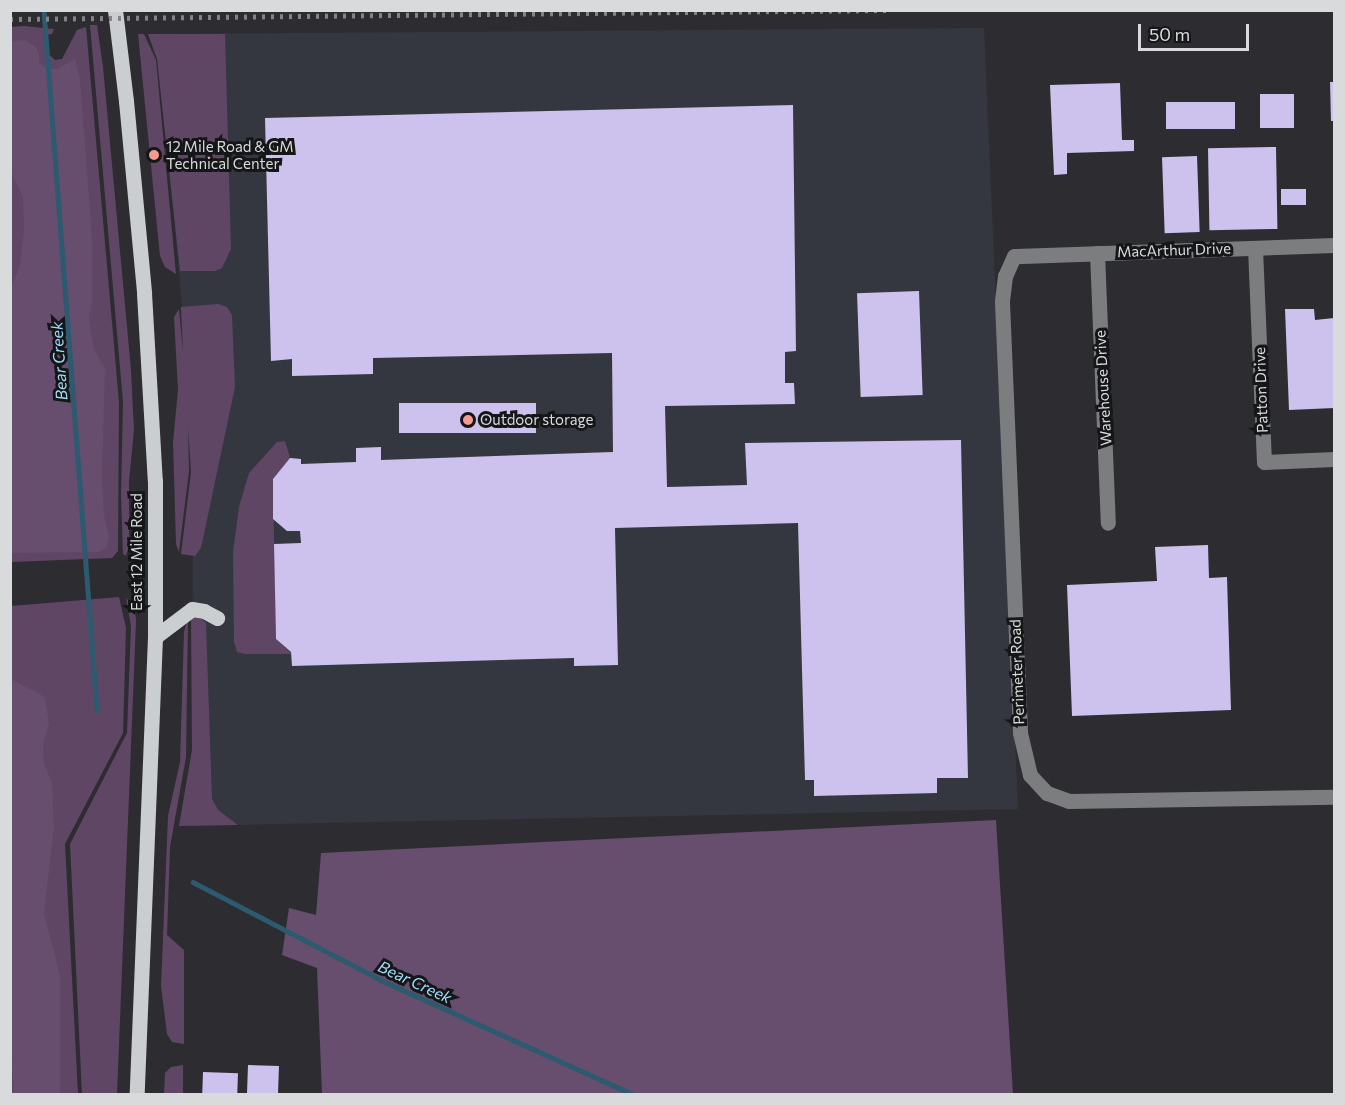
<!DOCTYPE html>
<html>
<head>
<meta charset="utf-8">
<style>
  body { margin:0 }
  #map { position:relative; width:1345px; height:1105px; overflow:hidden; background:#2d2d31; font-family:Commissioner,sans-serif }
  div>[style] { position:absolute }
  .built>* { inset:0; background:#343740 }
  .green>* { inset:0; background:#5f4665 }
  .forest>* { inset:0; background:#674d6e }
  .stream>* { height:4.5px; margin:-2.25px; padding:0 2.25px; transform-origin:2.25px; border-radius:2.25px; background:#2c5a6f }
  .building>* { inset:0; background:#cdc2ed; transform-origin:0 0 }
  .minor>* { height:15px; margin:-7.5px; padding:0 7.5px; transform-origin:7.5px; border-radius:7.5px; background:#7c7d7f }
  .major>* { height:15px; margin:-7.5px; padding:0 7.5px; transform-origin:7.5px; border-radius:7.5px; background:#cbced1 }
  .rail>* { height:4.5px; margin-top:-2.25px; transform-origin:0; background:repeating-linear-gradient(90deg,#848487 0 3px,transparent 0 9px) }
  .dots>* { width:16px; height:16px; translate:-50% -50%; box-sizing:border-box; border:3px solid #151617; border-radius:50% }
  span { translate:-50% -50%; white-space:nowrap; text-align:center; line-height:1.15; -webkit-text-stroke:6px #151617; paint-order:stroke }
  .poi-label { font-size:15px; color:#d9dadc }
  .left { translate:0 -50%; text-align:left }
  .street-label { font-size:15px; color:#d9dadc }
  .water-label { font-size:16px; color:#a0dcf9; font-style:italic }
  .frame { position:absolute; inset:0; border:12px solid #d9dadc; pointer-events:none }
  .scale { position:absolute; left:1138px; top:24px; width:111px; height:27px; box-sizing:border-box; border:3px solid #d9dadc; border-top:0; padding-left:8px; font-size:18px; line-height:21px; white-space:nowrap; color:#d9dadc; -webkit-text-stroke:4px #151617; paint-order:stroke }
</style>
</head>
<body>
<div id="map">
  <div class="built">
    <i style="clip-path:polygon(984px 28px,1018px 809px,179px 826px,192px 750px,193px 471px,189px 387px,165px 111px,159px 59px,148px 34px)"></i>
  </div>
  <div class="green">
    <i style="clip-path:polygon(90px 25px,97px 25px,103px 67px,131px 370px,134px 430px,129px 481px,129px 546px,126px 556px,123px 554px,121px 496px,123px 402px)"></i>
    <i style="clip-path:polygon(24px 26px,54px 29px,52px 34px,44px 35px,45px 51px,55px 60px,62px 59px,77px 30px,86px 27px,119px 402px,118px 551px,112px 558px,11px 562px,11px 27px)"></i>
    <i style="clip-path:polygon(138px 34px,144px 34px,156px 60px,176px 274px,165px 267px,160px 256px)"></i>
    <i style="clip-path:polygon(148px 34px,225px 34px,231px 249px,222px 268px,215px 271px,180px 271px,157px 59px)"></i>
    <i style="clip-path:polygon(218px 304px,227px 307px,232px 315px,235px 387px,201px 548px,195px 556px,181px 554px,191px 472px,188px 428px,189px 471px,179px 552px,176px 544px,173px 442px,178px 390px,174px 317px,179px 309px,183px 352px,181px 307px)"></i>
    <i style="clip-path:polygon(285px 441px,290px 458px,273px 479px,276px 639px,292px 654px,245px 654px,237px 652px,234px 642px,233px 552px,239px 507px,249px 473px,277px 442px)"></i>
    <i style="clip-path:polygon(119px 597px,126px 628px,123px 733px,65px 844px,78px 1094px,11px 1094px,11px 606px)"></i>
    <i style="clip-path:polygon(126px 598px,135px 608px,136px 621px,117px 1094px,82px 1094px,70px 844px,127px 733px,131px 626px)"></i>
    <i style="clip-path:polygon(191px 616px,199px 616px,206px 623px,212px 799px,218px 810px,238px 825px,179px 826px,192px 750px)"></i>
    <i style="clip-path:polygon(188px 617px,186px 757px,170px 847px,167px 935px,184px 950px,184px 1044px,172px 1042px,167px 1034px,161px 986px,168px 816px,180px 762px,184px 632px)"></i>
    <i style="clip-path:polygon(183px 1065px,183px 1094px,164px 1094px,165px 1073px,171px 1067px)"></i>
  </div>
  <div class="forest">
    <i style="clip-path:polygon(25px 40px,34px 45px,39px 53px,39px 63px,47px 69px,57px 69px,75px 59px,80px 80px,92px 236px,92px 300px,89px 319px,94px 350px,105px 368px,102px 477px,104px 515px,109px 538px,106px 548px,98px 552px,11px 553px,10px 290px,20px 265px,24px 230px,23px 197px,11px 172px,10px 41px)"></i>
    <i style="clip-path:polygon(11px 679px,45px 697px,49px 724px,43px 744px,44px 764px,52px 782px,54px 828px,44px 913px,60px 975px,60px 1094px,14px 1094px,10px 1024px)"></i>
    <i style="clip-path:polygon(996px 820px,1013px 1094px,322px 1094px,317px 968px,282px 955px,289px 908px,316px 915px,321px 853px)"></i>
  </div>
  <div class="stream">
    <i style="left:44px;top:10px;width:702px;rotate:85.67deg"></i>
    <i style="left:193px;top:882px;width:212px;rotate:27.5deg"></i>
    <i style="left:381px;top:980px;width:276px;rotate:24.4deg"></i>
  </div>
  <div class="building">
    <i style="clip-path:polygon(1330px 82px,1334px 82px,1334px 121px,1331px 121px)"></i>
    <i style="clip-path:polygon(1120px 83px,1122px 140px,1134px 140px,1134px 151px,1067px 153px,1067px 174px,1054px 175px,1050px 85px)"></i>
    <i style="left:1294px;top:94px;width:34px;height:34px;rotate:90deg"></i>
    <i style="left:1235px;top:102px;width:27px;height:69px;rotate:90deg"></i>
    <i style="clip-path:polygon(793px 105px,796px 351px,785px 352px,785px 383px,794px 383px,795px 404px,665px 406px,667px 487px,747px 485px,745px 443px,961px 440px,968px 778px,937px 778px,937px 793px,814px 796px,814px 780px,805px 780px,798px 523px,615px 528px,618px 665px,574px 666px,574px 658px,292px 666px,291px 652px,276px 639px,274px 544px,301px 543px,300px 531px,287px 531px,273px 519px,273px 479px,290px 458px,301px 459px,301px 464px,356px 462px,356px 448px,381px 447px,381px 460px,613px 452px,612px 353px,373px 358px,373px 374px,292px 376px,292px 359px,271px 361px,265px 118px)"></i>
    <i style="left:1276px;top:147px;width:82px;height:68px;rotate:89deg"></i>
    <i style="left:1197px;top:156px;width:76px;height:35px;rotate:88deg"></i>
    <i style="left:1281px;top:189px;width:25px;height:16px"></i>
    <i style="left:919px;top:291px;width:104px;height:62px;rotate:88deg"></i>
    <i style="clip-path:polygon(1285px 309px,1314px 309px,1315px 320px,1334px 318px,1334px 408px,1289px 410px)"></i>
    <i style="left:536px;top:403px;width:30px;height:137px;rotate:90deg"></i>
    <i style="clip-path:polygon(1208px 545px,1209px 578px,1227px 577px,1231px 710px,1072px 716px,1067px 585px,1157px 581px,1155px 547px)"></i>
    <i style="left:248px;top:1065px;width:31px;height:29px;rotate:2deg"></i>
    <i style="left:203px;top:1072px;width:35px;height:22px;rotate:2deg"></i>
  </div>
  <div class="minor">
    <i style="left:1334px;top:245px;width:320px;rotate:178deg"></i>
    <i style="left:1014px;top:256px;width:22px;rotate:114deg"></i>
    <i style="left:1005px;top:276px;width:26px;rotate:97deg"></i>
    <i style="left:1002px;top:302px;width:431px;rotate:87.6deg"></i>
    <i style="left:1020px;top:733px;width:43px;rotate:76.6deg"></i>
    <i style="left:1030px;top:775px;width:25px;rotate:47deg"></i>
    <i style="left:1047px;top:793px;width:23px;rotate:20deg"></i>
    <i style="left:1069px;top:801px;width:265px;rotate:-0.9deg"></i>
    <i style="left:1255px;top:248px;width:214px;rotate:87.6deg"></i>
    <i style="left:1264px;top:462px;width:70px;rotate:-2.5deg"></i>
    <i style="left:1097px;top:253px;width:270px;rotate:87.7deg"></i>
  </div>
  <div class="major">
    <i style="left:115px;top:10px;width:92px;rotate:83.1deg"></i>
    <i style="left:126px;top:101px;width:193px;rotate:84.6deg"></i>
    <i style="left:144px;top:293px;width:188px;rotate:86.7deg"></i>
    <i style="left:155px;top:481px;width:156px;rotate:90deg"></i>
    <i style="left:155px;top:637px;width:457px;rotate:92.3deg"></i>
    <i style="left:155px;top:637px;width:46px;rotate:-37.1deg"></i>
    <i style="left:192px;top:609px;width:12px;rotate:9deg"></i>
    <i style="left:204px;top:611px;width:15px;rotate:28deg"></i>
  </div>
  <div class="rail">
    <i style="left:10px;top:19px;width:881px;rotate:-0.59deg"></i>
  </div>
  <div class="dots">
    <i style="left:154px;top:155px;background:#f59c92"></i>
    <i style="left:468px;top:420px;background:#f59c92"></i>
  </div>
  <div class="poi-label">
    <span class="left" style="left:166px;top:155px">12 Mile Road &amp; GM<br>Technical Center</span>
    <span class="left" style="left:480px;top:420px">Outdoor storage</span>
  </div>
  <div class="street-label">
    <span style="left:1174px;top:250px;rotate:-2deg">MacArthur Drive</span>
    <span style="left:1103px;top:388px;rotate:-93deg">Warehouse Drive</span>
    <span style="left:1261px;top:390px;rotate:-92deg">Patton Drive</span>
    <span style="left:137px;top:552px;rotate:-90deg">East 12 Mile Road</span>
    <span style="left:1017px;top:672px;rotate:-92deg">Perimeter Road</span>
  </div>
  <div class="water-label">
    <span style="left:59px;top:361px;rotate:-94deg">Bear Creek</span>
    <span style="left:415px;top:982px;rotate:25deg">Bear Creek</span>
  </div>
  <div class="frame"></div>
  <div class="scale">50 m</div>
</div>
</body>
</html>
